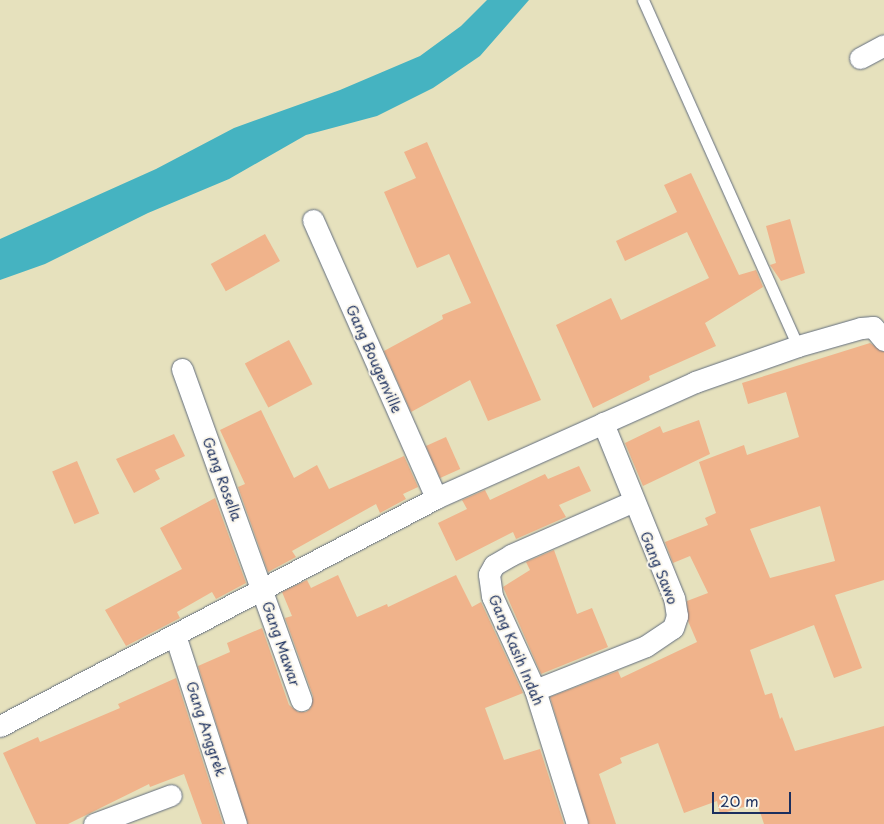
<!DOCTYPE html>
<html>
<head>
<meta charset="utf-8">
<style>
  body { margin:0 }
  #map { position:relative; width:884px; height:824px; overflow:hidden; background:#e6e1bd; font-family:"Playpen Sans",sans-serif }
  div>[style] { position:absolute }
  .water>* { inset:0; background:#45b3c1 }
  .building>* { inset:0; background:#f0b38b; transform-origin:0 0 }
  .roads { filter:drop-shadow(0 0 1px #626d7f) drop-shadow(0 0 1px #626d7f) }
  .service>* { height:11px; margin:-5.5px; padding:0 5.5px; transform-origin:5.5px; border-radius:5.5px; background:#fff }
  .minor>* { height:21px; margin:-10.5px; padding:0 10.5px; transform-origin:10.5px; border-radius:10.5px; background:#fff }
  span { translate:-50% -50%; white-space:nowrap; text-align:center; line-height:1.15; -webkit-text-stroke:4px #fbf7ec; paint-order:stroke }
  .street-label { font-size:14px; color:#1b2f5e }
  .scale { position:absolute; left:712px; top:792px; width:79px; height:22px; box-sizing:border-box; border:2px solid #1b2f5e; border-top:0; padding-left:6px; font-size:15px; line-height:18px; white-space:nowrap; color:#1b2f5e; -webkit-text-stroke:4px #fbf7ec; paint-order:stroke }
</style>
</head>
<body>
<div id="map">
  <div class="water">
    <i style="clip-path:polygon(487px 0,529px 0,480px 56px,433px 88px,377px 116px,306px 135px,229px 179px,148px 213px,45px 264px,0 280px,0 239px,156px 169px,234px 128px,340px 90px,420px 56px,461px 26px)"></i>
  </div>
  <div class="building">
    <i style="clip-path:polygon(427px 142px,541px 400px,488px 421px,470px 380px,411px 412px,384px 351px,443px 319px,442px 315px,471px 303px,449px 254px,417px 268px,384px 192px,416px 178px,404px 152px)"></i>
    <i style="clip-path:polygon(691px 173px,739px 275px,756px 270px,763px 287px,705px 323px,716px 346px,649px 376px,650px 380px,593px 408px,556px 325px,611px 298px,621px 320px,709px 278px,687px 232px,625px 261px,616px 241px,677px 212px,664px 185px)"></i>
    <i style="clip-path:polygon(790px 219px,805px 273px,781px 281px,770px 265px,776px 263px,766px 226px)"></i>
    <i style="left:265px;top:234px;width:31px;height:62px;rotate:61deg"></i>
    <i style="left:289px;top:340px;width:50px;height:50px;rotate:62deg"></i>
    <i style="clip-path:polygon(evenodd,870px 343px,884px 352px,884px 580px,835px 595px,862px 668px,834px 678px,814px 625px,750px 650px,765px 695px,772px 693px,780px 719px,782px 717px,795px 751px,884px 726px,884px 824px,764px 824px,757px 803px,720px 814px,717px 801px,684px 813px,658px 743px,620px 758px,622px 763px,599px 774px,616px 824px,589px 824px,550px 697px,618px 671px,621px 678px,697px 642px,688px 621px,687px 601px,708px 593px,690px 556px,673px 563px,665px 542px,708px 525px,705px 518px,716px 513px,699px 462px,744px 445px,747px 455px,799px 437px,786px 392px,748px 404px,742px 383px,870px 343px,820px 506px,835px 561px,770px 578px,750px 529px,820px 506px)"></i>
    <i style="clip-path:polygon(261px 410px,294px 478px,317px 465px,329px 489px,404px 456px,418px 487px,403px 494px,406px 499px,380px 513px,376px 504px,292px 551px,296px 557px,268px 572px,238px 487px,245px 484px,220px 430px)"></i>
    <i style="clip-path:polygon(699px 420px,710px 454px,643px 486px,625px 443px,660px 426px,663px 433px)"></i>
    <i style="clip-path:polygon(174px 434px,185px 456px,155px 470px,160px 479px,134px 493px,116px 459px)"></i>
    <i style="left:446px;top:437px;width:35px;height:22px;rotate:66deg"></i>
    <i style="left:77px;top:461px;width:57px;height:27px;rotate:67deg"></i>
    <i style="clip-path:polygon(579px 466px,591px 491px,559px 505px,566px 517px,516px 539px,513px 532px,456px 561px,438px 523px,467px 509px,462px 500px,485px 490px,490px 500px,545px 474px,548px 479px)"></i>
    <i style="clip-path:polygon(215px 498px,246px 583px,216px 599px,212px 592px,177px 612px,180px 618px,126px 646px,105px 610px,182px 569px,160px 528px)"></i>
    <i style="clip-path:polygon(554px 550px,577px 614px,592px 608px,608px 647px,541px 674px,503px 587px,530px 570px,526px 562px)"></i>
    <i style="clip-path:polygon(338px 575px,357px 617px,387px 604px,388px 607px,456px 575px,472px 607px,481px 602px,523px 693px,485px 708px,504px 760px,540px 749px,564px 824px,248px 824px,198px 666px,230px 652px,227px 643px,262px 628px,289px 705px,298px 712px,306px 712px,311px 708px,313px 696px,285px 618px,292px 616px,282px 592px,307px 580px,311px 588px)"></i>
    <i style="clip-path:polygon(176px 678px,223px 824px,202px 824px,184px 774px,150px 787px,149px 784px,68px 824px,36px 824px,3px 753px,38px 737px,40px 742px,120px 708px,118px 704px)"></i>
  </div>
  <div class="roads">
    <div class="service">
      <i style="left:643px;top:0;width:379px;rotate:65.9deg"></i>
    </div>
    <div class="minor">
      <i style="left:860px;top:58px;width:27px;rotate:-28deg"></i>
      <i style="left:313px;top:220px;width:304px;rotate:66.1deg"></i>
      <i style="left:182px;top:369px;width:352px;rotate:70.2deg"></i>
      <i style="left:175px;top:635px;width:199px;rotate:72.1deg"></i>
      <i style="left:535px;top:690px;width:119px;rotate:-21.6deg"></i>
      <i style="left:646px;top:646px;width:32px;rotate:-34deg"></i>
      <i style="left:673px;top:628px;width:13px;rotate:-72deg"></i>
      <i style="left:677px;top:616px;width:18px;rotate:-99deg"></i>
      <i style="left:674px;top:598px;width:189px;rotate:-112.1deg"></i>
      <i style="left:0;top:726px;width:492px;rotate:-27.6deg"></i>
      <i style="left:436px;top:498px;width:284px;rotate:-24.1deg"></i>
      <i style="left:695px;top:382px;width:109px;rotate:-19.3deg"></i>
      <i style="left:798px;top:346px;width:66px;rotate:-15.9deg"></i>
      <i style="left:861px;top:328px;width:12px;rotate:-5deg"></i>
      <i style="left:873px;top:327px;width:17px;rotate:50deg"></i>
      <i style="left:94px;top:824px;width:82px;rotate:-20.6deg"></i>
      <i style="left:577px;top:824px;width:140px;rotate:-107.4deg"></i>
      <i style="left:535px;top:690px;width:103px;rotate:-114.6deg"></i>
      <i style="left:492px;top:596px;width:22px;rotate:-98deg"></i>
      <i style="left:489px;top:574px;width:10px;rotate:-61deg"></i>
      <i style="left:494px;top:565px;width:20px;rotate:-30deg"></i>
      <i style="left:511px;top:555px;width:132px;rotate:-23.7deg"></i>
    </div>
  </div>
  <div class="street-label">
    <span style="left:374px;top:359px;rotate:66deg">Gang Bougenville</span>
    <span style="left:222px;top:479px;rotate:70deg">Gang Rosella</span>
    <span style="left:659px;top:568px;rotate:68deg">Gang Sawo</span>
    <span style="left:281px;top:644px;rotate:71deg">Gang Mawar</span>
    <span style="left:516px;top:650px;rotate:67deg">Gang Kasih Indah</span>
    <span style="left:206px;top:729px;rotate:72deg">Gang Anggrek</span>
  </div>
  <div class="scale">20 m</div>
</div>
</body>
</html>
